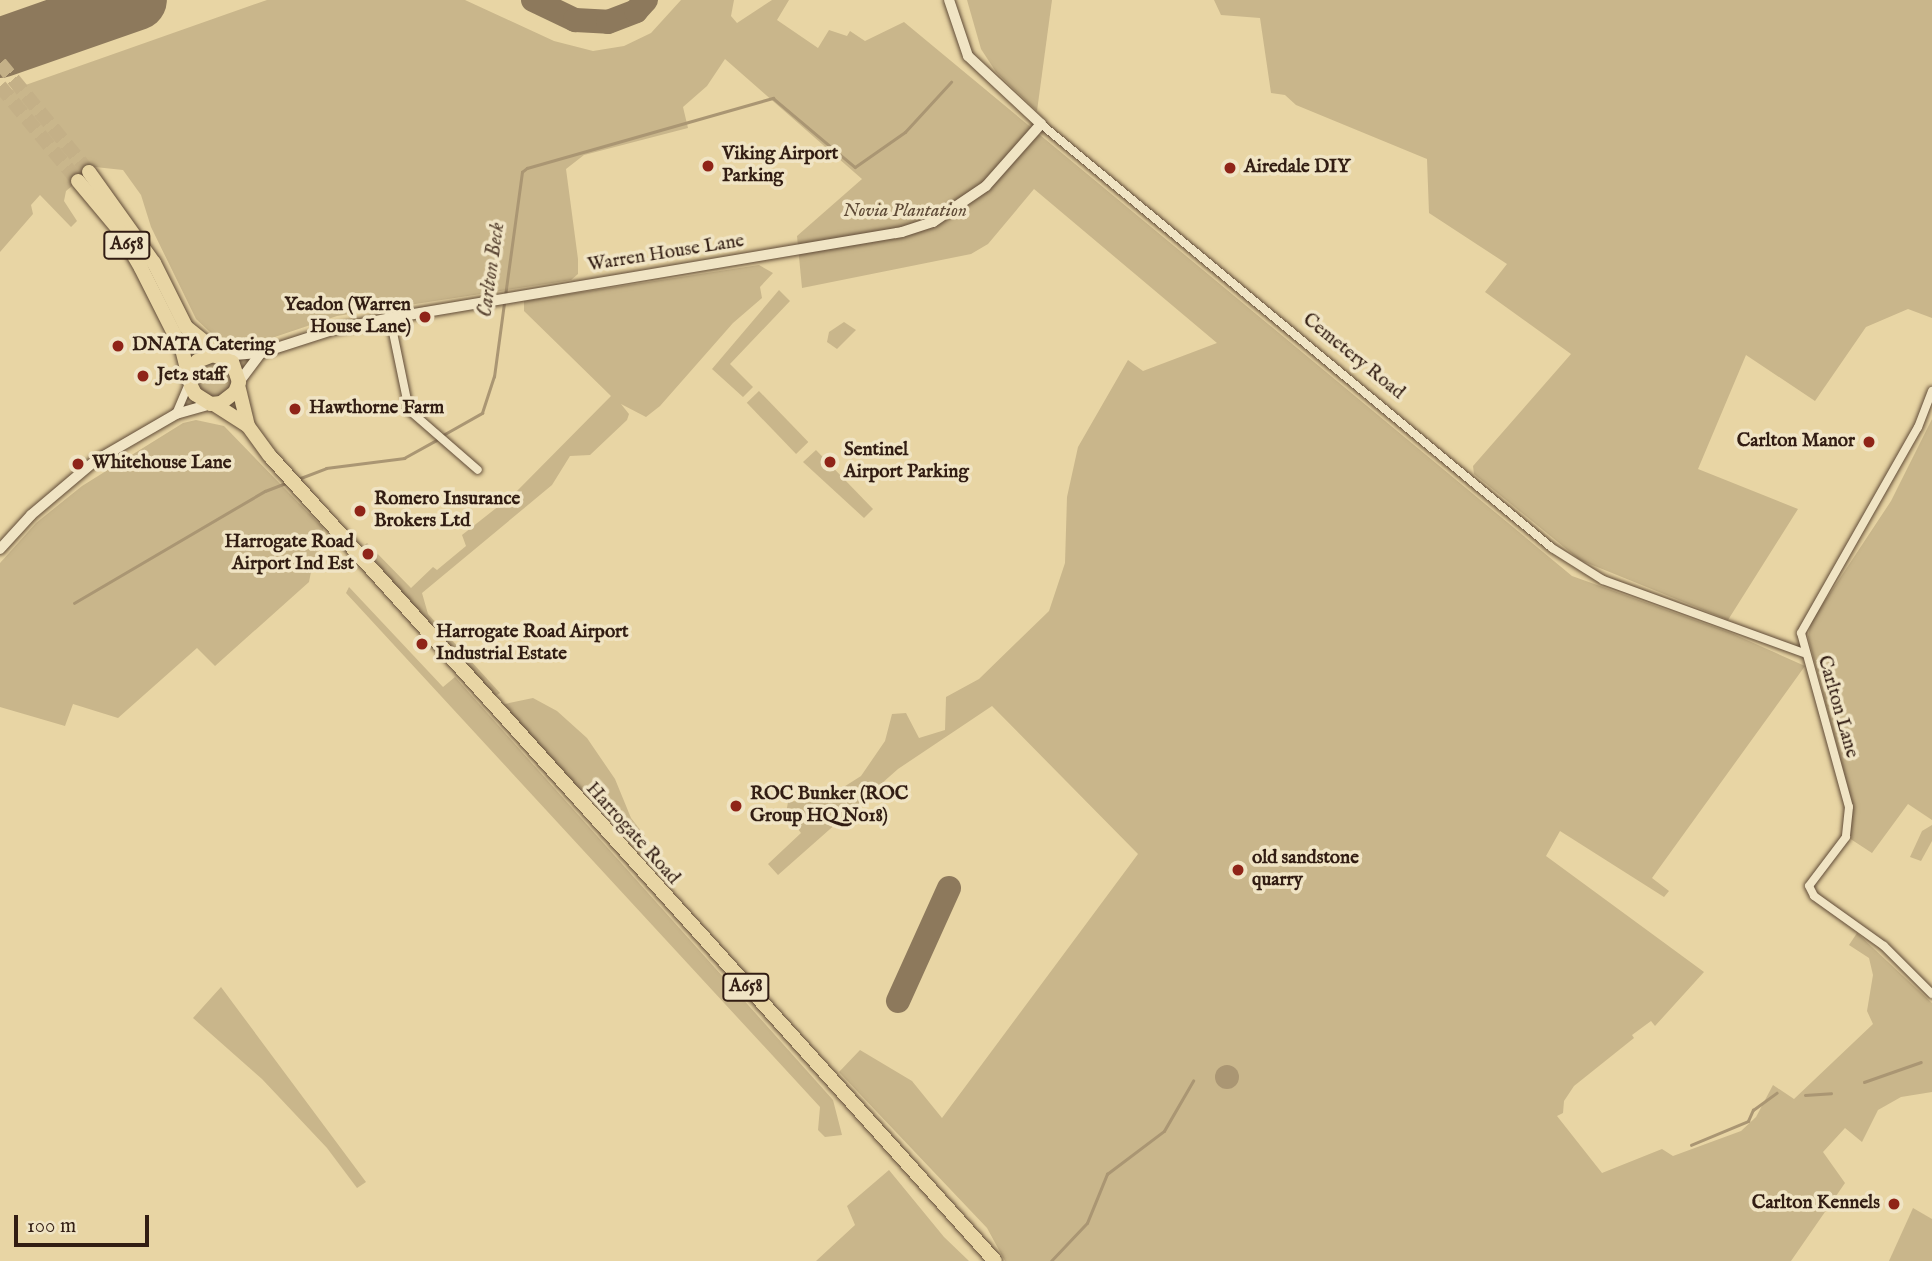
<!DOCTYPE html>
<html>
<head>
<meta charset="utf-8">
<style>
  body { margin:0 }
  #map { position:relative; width:1932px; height:1261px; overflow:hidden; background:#e8d5a4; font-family:"IM FELL English",serif }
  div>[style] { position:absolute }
  .green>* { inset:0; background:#c9b68b; transform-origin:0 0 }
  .round { border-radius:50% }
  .water>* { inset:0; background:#aa9673 }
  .stream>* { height:2.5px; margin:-1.25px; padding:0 1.25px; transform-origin:1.25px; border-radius:1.25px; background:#aa9673 }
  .taxiway>* { height:24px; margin:-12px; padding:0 12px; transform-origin:12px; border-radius:12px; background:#8d795c }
  .runway>* { height:60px; margin:-30px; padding:0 30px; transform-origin:30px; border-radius:30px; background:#8d795c }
  .highway-tunnel>* { height:14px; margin-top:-7px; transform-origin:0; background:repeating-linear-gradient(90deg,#c4b087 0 14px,transparent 0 21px) }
  .roads { filter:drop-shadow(0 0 2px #604b37) drop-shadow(0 0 2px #604b37) }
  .street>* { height:8px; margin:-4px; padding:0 4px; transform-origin:4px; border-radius:4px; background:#f0e4c4 }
  .secondary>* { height:10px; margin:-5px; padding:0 5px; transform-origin:5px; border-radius:5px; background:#f0e4c4 }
  .highway>* { height:14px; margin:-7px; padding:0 7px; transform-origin:7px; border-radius:7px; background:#e8d5a4 }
  .dots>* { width:19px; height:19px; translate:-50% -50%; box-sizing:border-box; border:4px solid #f0e4c4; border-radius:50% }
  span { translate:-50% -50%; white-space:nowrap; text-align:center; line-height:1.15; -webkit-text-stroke:7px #f0e4c4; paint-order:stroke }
  .shield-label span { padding:2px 5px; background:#f0e4c4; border:2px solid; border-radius:5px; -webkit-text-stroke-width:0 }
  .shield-label { font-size:18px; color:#321d13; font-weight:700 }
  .poi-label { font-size:19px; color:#321d13; font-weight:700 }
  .left { translate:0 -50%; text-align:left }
  .right { translate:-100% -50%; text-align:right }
  .park-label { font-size:19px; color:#5f4b37; font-style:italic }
  .street-label { font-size:19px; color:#321d13 }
  .water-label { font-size:21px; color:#5c4735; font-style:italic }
  .scale { position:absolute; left:14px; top:1215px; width:135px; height:32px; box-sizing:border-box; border:4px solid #321d13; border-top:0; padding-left:9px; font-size:21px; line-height:24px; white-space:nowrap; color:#321d13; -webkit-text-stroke:5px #f0e4c4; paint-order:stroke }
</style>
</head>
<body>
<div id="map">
  <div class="green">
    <i style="clip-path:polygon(267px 0,465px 0,554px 41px,593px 51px,624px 46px,651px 33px,681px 0,734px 0,731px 16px,737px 23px,772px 0,789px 0,777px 20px,818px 48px,829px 30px,847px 36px,850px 31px,865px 41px,904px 22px,1572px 576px,1731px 633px,1805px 666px,1652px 878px,1669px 891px,1664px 897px,1560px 831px,1546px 856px,1704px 972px,1655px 1026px,1651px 1021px,1632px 1035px,1634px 1038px,1574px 1086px,1564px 1101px,1563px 1113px,1557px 1116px,1602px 1173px,1662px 1149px,1673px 1156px,1741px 1131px,1756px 1117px,1773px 1085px,1794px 1099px,1873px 1024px,1867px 1011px,1873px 975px,1869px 958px,1849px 945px,1857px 933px,1932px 1003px,1932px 1092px,1901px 1097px,1878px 1110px,1862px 1142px,1845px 1128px,1823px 1152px,1845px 1183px,1791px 1261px,1005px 1261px,987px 1228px,839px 1072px,860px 1050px,912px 1081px,942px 1118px,1138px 854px,992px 706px,898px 769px,778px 875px,768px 864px,801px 833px,786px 813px,788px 802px,828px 797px,861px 776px,885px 741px,892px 714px,906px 713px,919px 738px,945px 730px,946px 697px,979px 679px,1049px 611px,1065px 563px,1067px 497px,1078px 447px,1128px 360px,1143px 371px,1217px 343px,1034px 189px,988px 244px,971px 254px,802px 288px,797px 236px,862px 179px,725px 59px,707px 86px,683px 107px,688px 128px,584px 155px,566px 169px,578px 259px,578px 274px,571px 280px,337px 316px,260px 342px,228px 340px,211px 333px,196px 319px,151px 227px,141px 195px,123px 170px,95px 167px,66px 191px,64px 201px,77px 221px,71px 227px,40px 195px,31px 205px,33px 214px,0 252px,0 94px)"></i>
    <i style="clip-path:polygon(967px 0,1052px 0,1037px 111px,996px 72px,981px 49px)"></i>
    <i style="clip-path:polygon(1214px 0,1932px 0,1932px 318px,1908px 309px,1866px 327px,1815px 401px,1746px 355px,1698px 469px,1798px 509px,1728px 620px,1580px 560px,1474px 474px,1473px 466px,1571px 354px,1485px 292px,1507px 264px,1429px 213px,1427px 159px,1296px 105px,1285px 95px,1271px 93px,1260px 18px,1221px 15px)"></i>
    <i style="clip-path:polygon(759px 265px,773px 273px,760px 287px,762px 298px,733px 323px,660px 406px,646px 417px,621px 404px,629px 414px,627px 420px,590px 455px,570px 456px,552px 485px,422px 593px,428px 614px,500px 693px,494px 697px,363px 547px,367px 543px,411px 588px,433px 567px,437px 570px,466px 546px,462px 535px,514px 494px,611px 396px,524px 311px,524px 301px)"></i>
    <i style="clip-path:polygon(779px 290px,790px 301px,730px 364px,753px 387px,743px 397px,712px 369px)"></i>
    <i style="clip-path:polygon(844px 322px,856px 330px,837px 349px,827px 342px,829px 332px)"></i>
    <i class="round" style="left:198px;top:363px;width:34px;height:34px"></i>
    <i style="left:759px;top:391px;width:71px;height:17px;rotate:46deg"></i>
    <i style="clip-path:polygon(1932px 419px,1932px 820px,1908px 804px,1872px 853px,1849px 838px,1852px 803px,1808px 637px,1811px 622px,1891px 501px)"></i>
    <i style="clip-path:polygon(196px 420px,224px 426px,323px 528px,325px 542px,313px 562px,309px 582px,215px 666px,197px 648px,118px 718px,73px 704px,65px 726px,0 707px,0 563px,36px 523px,82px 486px,183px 423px)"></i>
    <i style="clip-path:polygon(816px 450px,873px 509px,864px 518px,803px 462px)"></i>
    <i style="clip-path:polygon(349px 587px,443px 687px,455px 677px,833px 1100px,842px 1135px,825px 1137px,818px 1130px,820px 1107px,346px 593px)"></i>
    <i style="clip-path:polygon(533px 698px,557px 711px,587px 738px,615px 779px,631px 818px,645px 836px,635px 847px,500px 705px)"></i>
    <i style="clip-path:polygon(1932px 825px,1932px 841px,1921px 861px,1910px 857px,1922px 831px)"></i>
    <i style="clip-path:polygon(221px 987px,366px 1182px,357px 1188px,327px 1148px,262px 1079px,193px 1018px)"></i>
    <i style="clip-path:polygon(889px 1170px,944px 1237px,969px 1261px,816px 1261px,855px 1225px,847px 1206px)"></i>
    <i style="clip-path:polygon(1913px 1208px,1932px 1219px,1932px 1261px,1889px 1261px)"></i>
  </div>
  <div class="water">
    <i class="round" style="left:1215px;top:1065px;width:24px;height:24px"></i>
  </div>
  <div class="stream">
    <i style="left:505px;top:296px;width:125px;rotate:-82.2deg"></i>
    <i style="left:522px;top:172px;width:6px;rotate:-39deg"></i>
    <i style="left:527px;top:168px;width:256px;rotate:-15.9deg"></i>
    <i style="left:773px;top:98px;width:107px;rotate:40.1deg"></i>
    <i style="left:855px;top:167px;width:61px;rotate:-35deg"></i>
    <i style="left:905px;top:132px;width:68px;rotate:-47.4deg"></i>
    <i style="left:443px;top:435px;width:45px;rotate:-29.4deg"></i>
    <i style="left:482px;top:413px;width:38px;rotate:-72deg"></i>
    <i style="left:494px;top:377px;width:75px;rotate:-82.3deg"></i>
    <i style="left:298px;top:479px;width:30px;rotate:-21deg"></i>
    <i style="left:326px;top:468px;width:79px;rotate:-7.3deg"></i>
    <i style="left:404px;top:458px;width:39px;rotate:-29deg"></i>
    <i style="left:74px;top:603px;width:221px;rotate:-30.4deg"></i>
    <i style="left:265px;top:491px;width:26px;rotate:-21deg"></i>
    <i style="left:1864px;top:1082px;width:60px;rotate:-19.3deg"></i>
    <i style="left:1805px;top:1095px;width:26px;rotate:-4deg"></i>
    <i style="left:1691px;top:1145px;width:62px;rotate:-22.8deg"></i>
    <i style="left:1748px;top:1121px;width:12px;rotate:-66deg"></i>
    <i style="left:1753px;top:1110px;width:29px;rotate:-36deg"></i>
    <i style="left:1051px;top:1261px;width:52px;rotate:-46.5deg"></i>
    <i style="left:1087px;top:1223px;width:53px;rotate:-67.8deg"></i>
    <i style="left:1107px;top:1174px;width:71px;rotate:-37deg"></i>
    <i style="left:1164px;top:1131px;width:58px;rotate:-59.9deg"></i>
  </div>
  <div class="taxiway">
    <i style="left:533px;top:0;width:47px;rotate:25.5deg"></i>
    <i style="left:575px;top:20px;width:33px;rotate:3deg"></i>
    <i style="left:608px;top:22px;width:30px;rotate:-21deg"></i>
    <i style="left:636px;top:11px;width:15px;rotate:-48deg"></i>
    <i style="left:898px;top:1001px;width:124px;rotate:-65.7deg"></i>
  </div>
  <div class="runway">
    <i style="left:0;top:48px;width:145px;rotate:-19.3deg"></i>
  </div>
  <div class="highway-tunnel">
    <i style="left:0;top:63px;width:141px;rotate:50.8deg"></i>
    <i style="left:0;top:86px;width:123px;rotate:50.6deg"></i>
  </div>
  <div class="roads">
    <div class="street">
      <i style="left:1041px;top:124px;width:664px;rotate:39.68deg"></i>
      <i style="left:1552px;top:548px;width:60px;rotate:32.1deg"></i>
      <i style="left:1603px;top:580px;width:214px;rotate:20deg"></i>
      <i style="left:390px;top:318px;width:94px;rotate:78.3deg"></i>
      <i style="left:409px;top:410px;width:91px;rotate:41deg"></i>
      <i style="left:1932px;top:391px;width:39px;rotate:111deg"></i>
      <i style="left:1918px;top:427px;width:237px;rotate:119.6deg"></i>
      <i style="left:1801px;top:633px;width:180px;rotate:74.6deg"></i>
      <i style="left:1849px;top:807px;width:30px;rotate:96deg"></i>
      <i style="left:1846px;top:837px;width:61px;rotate:127.1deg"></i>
      <i style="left:1809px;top:886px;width:11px;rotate:63deg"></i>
      <i style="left:1814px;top:896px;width:86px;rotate:35.5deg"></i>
      <i style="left:1884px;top:946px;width:68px;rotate:45deg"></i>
      <i style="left:176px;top:414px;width:34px;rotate:-67deg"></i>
    </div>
    <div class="secondary">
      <i style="left:223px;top:356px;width:38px;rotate:-5deg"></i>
      <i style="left:261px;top:353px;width:75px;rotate:-17.9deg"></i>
      <i style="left:332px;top:330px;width:59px;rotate:-11.7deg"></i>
      <i style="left:390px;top:318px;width:519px;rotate:-9.53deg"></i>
      <i style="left:902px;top:232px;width:33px;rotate:-18deg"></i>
      <i style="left:933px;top:222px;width:64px;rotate:-34.2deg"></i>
      <i style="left:986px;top:186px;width:83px;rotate:-48.4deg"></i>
      <i style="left:1041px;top:124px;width:100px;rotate:-137deg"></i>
      <i style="left:968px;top:56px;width:59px;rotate:-108.7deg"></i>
      <i style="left:239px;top:382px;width:36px;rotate:-53deg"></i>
      <i style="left:0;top:549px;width:46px;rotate:-47.6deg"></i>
      <i style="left:31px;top:515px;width:84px;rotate:-40.2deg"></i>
      <i style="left:95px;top:461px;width:94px;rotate:-30.1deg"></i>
      <i style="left:176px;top:414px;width:36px;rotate:-16deg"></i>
    </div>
    <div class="highway">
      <i style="left:89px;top:172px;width:112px;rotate:54.5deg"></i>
      <i style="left:154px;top:263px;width:72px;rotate:63.4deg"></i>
      <i style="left:186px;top:327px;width:45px;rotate:38.7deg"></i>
      <i style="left:78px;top:181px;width:64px;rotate:50.1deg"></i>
      <i style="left:119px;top:230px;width:44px;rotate:59.9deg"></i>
      <i style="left:141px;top:268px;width:91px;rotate:63.2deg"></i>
      <i style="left:182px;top:349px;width:38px;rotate:76deg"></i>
      <i style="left:191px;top:386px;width:9px;rotate:63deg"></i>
      <i style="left:195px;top:394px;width:19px;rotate:32deg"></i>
      <i style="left:211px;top:404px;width:10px;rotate:-6deg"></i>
      <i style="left:221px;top:403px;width:18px;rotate:-38deg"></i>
      <i style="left:235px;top:392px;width:11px;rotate:-68deg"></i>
      <i style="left:239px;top:382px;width:21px;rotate:-109deg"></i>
      <i style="left:232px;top:362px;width:20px;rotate:-160deg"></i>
      <i style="left:213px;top:355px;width:17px;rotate:159deg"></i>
      <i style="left:197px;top:361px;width:17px;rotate:114deg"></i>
      <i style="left:238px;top:385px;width:42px;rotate:76.3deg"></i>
      <i style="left:248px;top:426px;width:37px;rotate:54deg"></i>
      <i style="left:270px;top:456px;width:1083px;rotate:47.99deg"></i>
      <i style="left:214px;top:404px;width:40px;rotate:32.9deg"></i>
    </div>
  </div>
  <div class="dots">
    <i style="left:708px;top:166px;background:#8f2418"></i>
    <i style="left:1230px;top:168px;background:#8f2418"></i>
    <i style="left:425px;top:317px;background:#8f2418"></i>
    <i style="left:118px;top:346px;background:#8f2418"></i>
    <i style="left:143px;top:376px;background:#8f2418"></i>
    <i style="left:295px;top:409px;background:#8f2418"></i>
    <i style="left:1869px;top:442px;background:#8f2418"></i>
    <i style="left:830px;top:462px;background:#8f2418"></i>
    <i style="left:78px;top:464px;background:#8f2418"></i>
    <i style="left:360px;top:511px;background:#8f2418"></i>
    <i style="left:368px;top:554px;background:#8f2418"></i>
    <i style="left:422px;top:644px;background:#8f2418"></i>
    <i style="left:736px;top:806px;background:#8f2418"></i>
    <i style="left:1238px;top:870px;background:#8f2418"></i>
    <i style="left:1894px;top:1204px;background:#8f2418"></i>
  </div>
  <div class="shield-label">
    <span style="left:127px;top:245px">A658</span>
    <span style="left:746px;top:987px">A658</span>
  </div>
  <div class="poi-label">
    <span class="left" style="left:722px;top:166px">Viking Airport<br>Parking</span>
    <span class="left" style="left:1244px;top:168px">Airedale DIY</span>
    <span class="right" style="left:411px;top:317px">Yeadon (Warren<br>House Lane)</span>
    <span class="left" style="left:132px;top:346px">DNATA Catering</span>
    <span class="left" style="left:157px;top:376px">Jet2 staff</span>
    <span class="left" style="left:309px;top:409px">Hawthorne Farm</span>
    <span class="right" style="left:1855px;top:442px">Carlton Manor</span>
    <span class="left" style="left:844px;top:462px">Sentinel<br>Airport Parking</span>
    <span class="left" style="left:92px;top:464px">Whitehouse Lane</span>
    <span class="left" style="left:374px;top:511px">Romero Insurance<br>Brokers Ltd</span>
    <span class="right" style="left:354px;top:554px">Harrogate Road<br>Airport Ind Est</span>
    <span class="left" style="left:436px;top:644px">Harrogate Road Airport<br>Industrial Estate</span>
    <span class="left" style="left:750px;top:806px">ROC Bunker (ROC<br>Group HQ No18)</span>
    <span class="left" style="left:1252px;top:870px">old sandstone<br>quarry</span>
    <span class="right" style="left:1880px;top:1204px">Carlton Kennels</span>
  </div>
  <div class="park-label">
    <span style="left:905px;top:212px">Novia Plantation</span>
  </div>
  <div class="street-label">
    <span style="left:666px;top:254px;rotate:-9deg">Warren House Lane</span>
    <span style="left:1353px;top:357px;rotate:39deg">Cemetery Road</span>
    <span style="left:1837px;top:707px;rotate:74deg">Carlton Lane</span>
    <span style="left:632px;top:834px;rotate:48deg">Harrogate Road</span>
  </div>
  <div class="water-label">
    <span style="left:492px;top:270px;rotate:-82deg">Carlton Beck</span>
  </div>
  <div class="scale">100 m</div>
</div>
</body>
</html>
